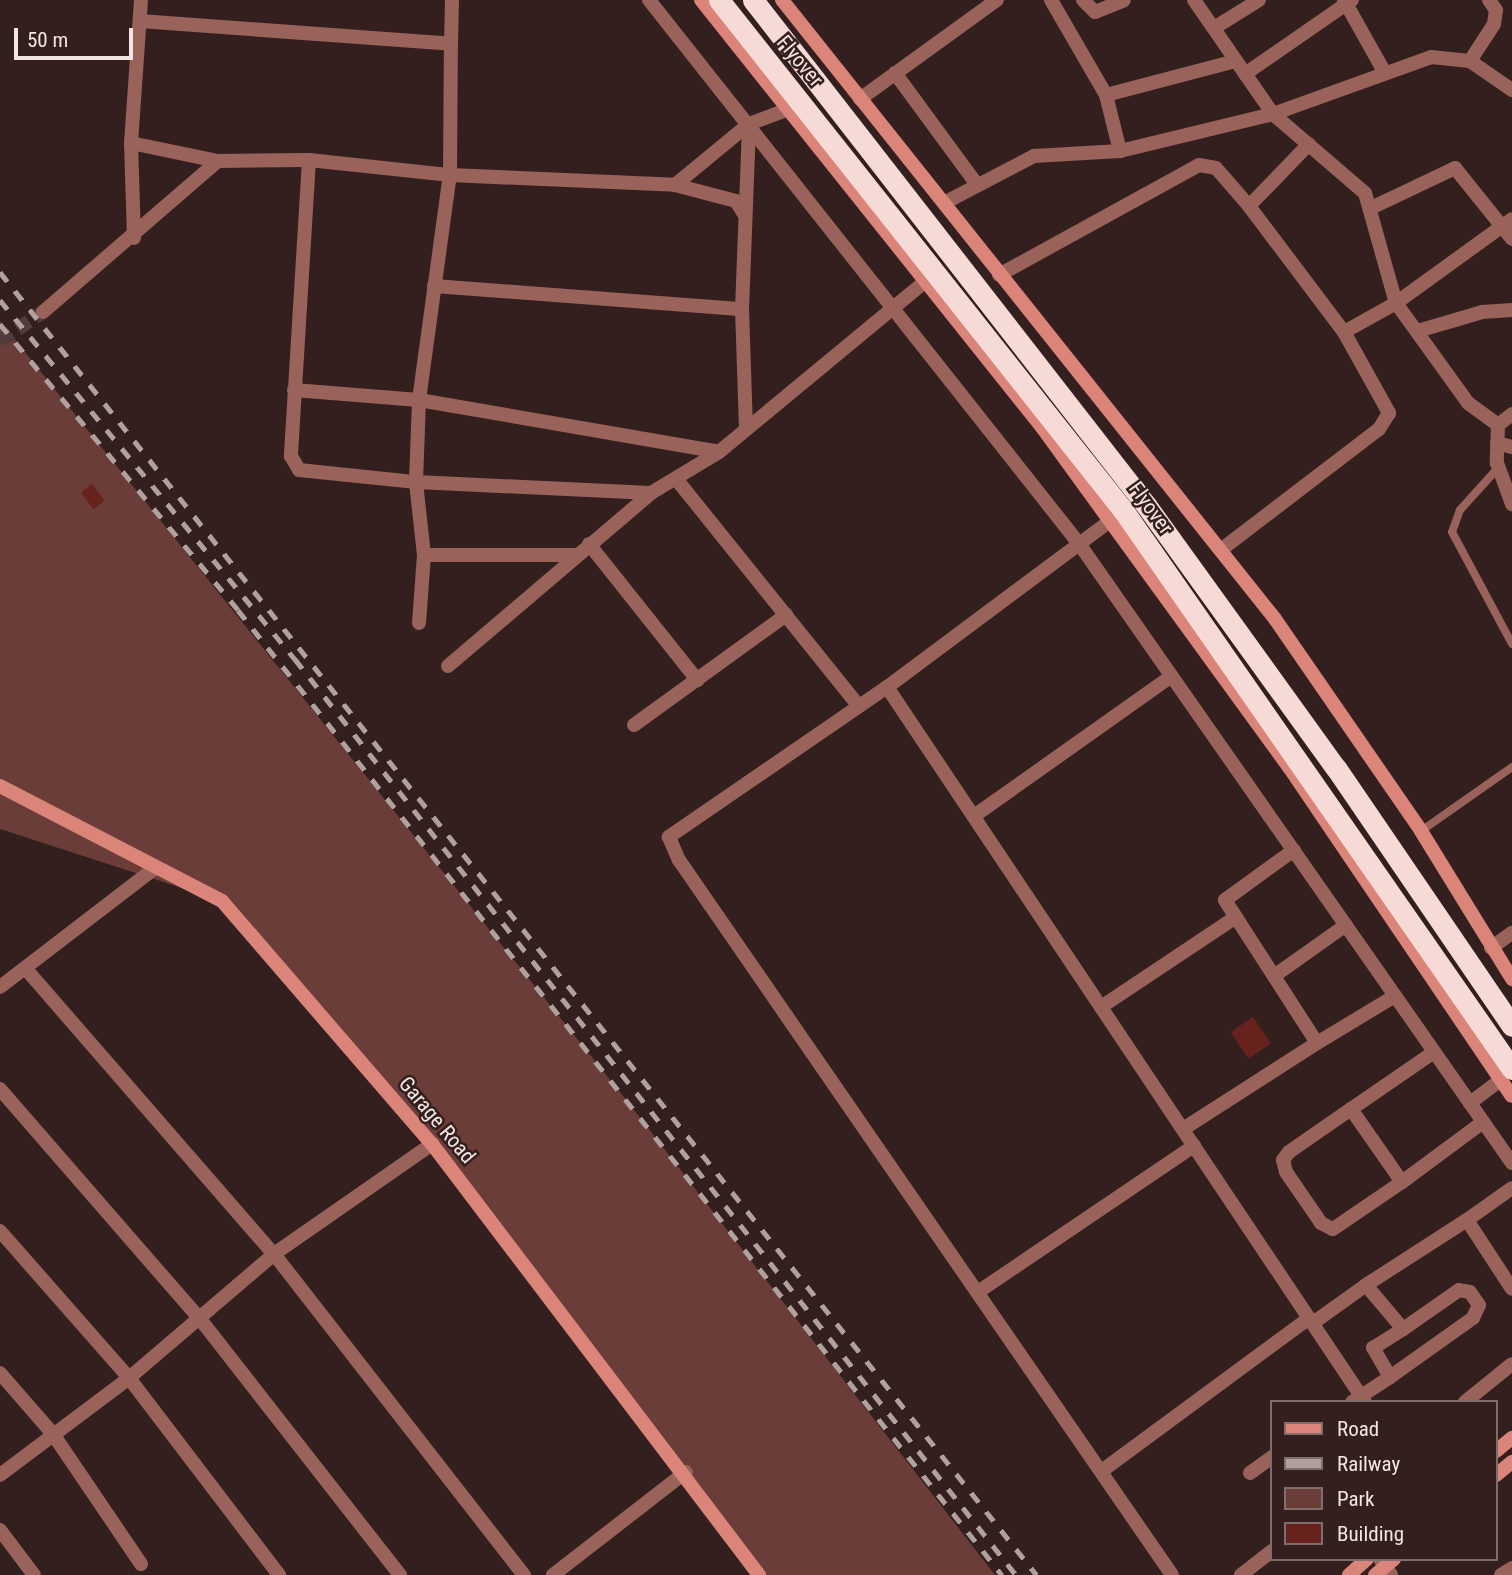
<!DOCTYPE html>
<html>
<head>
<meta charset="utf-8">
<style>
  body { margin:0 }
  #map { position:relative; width:1512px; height:1575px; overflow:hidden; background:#331f1d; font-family:"Roboto Condensed",sans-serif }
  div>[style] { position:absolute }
  .green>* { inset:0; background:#6a3d38 }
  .building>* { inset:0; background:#67221d; transform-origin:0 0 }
  .street-tunnel>* { height:14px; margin-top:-7px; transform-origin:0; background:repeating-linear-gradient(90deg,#503d3b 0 14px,transparent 0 21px) }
  .lane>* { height:8px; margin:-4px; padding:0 4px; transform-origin:4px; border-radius:4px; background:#99625b }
  .street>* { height:14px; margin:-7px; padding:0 7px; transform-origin:7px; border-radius:7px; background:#99625b }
  .secondary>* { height:14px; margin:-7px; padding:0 7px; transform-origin:7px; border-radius:7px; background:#db8479 }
  .highway>* { height:21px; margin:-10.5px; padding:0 10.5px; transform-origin:10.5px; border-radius:10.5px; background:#f6dad5 }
  .rail>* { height:4.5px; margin-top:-2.25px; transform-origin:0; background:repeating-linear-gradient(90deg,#b0a09e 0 12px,transparent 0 24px) }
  span { translate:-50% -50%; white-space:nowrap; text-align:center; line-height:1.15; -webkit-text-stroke:5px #331f1d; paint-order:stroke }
  .street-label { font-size:21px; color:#f3e5e3 }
  .legend { position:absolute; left:1270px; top:1400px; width:228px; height:161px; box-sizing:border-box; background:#331f1d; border:2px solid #806e6c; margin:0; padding:9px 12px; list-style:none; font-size:21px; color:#f3e5e3 }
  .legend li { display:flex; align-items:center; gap:14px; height:35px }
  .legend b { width:35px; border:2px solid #806e6c }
  .scale { position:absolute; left:14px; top:28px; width:119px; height:32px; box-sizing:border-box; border:4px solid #f3e5e3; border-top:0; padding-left:9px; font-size:21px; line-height:24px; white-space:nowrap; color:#f3e5e3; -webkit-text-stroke:5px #331f1d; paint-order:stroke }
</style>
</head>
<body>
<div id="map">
  <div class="green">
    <i style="clip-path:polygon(0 321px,624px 1097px,995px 1575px,759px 1575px,432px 1144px,222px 901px,0 829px)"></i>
  </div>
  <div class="building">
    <i style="left:92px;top:484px;width:21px;height:14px;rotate:53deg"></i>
    <i style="left:1253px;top:1017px;width:32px;height:27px;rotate:56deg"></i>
  </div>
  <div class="street-tunnel">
    <i style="left:0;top:341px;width:52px;rotate:-34deg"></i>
  </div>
  <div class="lane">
    <i style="left:1498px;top:468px;width:57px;rotate:132.1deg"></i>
    <i style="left:1460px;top:510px;width:23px;rotate:110deg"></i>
    <i style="left:1452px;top:532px;width:127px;rotate:61.8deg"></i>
    <i style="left:1421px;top:831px;width:111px;rotate:-35.1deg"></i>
  </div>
  <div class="street">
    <i style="left:649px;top:0;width:695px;rotate:51.66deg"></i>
    <i style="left:1080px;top:545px;width:754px;rotate:55.05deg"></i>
    <i style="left:1051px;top:0;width:110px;rotate:59.9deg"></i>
    <i style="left:1106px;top:95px;width:58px;rotate:76deg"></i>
    <i style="left:1083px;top:0;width:17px;rotate:45deg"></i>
    <i style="left:1095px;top:12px;width:31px;rotate:-22deg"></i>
    <i style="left:1194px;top:0;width:139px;rotate:55.3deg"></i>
    <i style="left:1273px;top:114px;width:121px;rotate:40.7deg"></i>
    <i style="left:1365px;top:193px;width:114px;rotate:74.3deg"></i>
    <i style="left:1396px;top:303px;width:123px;rotate:54.2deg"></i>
    <i style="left:1468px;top:403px;width:37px;rotate:36deg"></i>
    <i style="left:1498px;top:425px;width:38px;rotate:92deg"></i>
    <i style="left:1497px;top:463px;width:44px;rotate:69.9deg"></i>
    <i style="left:1344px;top:0;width:84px;rotate:60.7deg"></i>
    <i style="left:140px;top:21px;width:312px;rotate:4.2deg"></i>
    <i style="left:451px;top:44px;width:44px;rotate:-88.7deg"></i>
    <i style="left:1214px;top:28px;width:53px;rotate:-31.9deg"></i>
    <i style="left:1470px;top:61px;width:44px;rotate:-57deg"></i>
    <i style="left:1494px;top:24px;width:14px;rotate:-82deg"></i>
    <i style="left:1496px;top:10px;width:12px;rotate:-125deg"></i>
    <i style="left:895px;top:73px;width:135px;rotate:53.7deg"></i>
    <i style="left:1245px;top:74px;width:130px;rotate:-34.7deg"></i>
    <i style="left:1106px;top:95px;width:134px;rotate:-14.7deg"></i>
    <i style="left:860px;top:99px;width:169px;rotate:-35.9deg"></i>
    <i style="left:131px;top:143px;width:89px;rotate:11.7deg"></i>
    <i style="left:309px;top:160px;width:297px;rotate:93.5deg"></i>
    <i style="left:291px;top:456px;width:16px;rotate:60deg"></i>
    <i style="left:299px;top:470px;width:118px;rotate:5.9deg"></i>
    <i style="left:416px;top:482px;width:235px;rotate:2.7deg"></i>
    <i style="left:675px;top:185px;width:63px;rotate:14.7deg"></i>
    <i style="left:736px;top:201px;width:15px;rotate:58deg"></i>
    <i style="left:944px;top:203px;width:102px;rotate:-27.6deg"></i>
    <i style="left:1034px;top:156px;width:86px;rotate:-3.3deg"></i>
    <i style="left:1120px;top:151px;width:157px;rotate:-13.6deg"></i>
    <i style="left:1273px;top:114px;width:168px;rotate:-19.8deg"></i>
    <i style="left:1431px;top:57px;width:39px;rotate:6deg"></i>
    <i style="left:1470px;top:61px;width:51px;rotate:34.6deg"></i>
    <i style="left:1249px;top:206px;width:86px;rotate:-45.9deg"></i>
    <i style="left:1373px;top:207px;width:91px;rotate:-25.4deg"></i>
    <i style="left:1455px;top:168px;width:91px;rotate:51.2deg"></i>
    <i style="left:134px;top:238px;width:95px;rotate:-91.8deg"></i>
    <i style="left:131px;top:143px;width:143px;rotate:-86deg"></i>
    <i style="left:999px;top:275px;width:228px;rotate:-28.8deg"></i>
    <i style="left:1199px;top:165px;width:17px;rotate:10deg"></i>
    <i style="left:1216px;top:168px;width:50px;rotate:49deg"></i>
    <i style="left:1249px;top:206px;width:158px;rotate:53deg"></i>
    <i style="left:1344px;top:332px;width:93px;rotate:60.9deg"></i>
    <i style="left:1389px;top:413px;width:19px;rotate:122deg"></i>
    <i style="left:1379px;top:429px;width:199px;rotate:142.6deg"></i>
    <i style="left:434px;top:286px;width:309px;rotate:4.3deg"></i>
    <i style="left:43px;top:312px;width:231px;rotate:-40.8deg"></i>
    <i style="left:218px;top:161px;width:91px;rotate:-0.6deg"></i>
    <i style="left:309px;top:160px;width:142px;rotate:6.1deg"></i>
    <i style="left:450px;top:175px;width:225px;rotate:2.5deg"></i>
    <i style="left:675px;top:185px;width:96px;rotate:-39.5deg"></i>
    <i style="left:749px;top:124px;width:43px;rotate:-20.6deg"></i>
    <i style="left:1421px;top:330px;width:64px;rotate:-16.4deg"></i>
    <i style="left:1482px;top:312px;width:30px;rotate:-4deg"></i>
    <i style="left:1344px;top:332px;width:60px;rotate:-29.1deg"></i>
    <i style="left:1396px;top:303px;width:143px;rotate:-35.9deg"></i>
    <i style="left:294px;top:390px;width:125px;rotate:4.6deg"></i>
    <i style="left:419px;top:400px;width:304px;rotate:9.8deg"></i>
    <i style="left:1498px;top:425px;width:18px;rotate:-38deg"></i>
    <i style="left:746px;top:429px;width:120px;rotate:-91.9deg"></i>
    <i style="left:742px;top:309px;width:185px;rotate:-87.8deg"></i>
    <i style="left:1497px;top:443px;width:16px;rotate:15deg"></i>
    <i style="left:677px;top:480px;width:290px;rotate:51.2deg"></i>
    <i style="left:1110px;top:521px;width:278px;rotate:143.3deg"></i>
    <i style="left:887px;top:687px;width:265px;rotate:145.5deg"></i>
    <i style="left:669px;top:837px;width:25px;rotate:67deg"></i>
    <i style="left:679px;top:860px;width:868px;rotate:55.41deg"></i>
    <i style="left:589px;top:544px;width:174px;rotate:51.5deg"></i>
    <i style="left:424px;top:555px;width:153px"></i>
    <i style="left:419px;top:623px;width:68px;rotate:-85.8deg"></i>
    <i style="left:424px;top:555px;width:73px;rotate:-96.3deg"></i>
    <i style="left:416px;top:482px;width:82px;rotate:-87.9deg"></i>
    <i style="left:419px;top:400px;width:227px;rotate:-82.2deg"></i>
    <i style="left:450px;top:175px;width:131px;rotate:-89.6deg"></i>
    <i style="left:448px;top:666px;width:267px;rotate:-40.4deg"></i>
    <i style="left:651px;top:493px;width:79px;rotate:-31.1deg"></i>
    <i style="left:719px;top:452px;width:270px;rotate:-39.6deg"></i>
    <i style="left:887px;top:687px;width:860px;rotate:56.24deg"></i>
    <i style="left:634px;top:725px;width:188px;rotate:-35.9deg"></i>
    <i style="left:974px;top:816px;width:242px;rotate:-35.3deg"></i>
    <i style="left:1491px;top:948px;width:26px;rotate:-36deg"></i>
    <i style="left:25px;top:968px;width:379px;rotate:49deg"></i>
    <i style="left:274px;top:1254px;width:407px;rotate:52.1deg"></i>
    <i style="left:1274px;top:976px;width:88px;rotate:-35.3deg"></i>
    <i style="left:0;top:987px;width:194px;rotate:-37.5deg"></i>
    <i style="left:1101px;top:1007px;width:162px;rotate:-33.7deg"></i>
    <i style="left:1317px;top:1043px;width:91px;rotate:-31.1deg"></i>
    <i style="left:1434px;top:1052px;width:101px;rotate:145.5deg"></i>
    <i style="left:1351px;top:1109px;width:89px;rotate:55.1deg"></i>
    <i style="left:1402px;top:1182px;width:101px;rotate:-36.5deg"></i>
    <i style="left:0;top:1089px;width:305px;rotate:49deg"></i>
    <i style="left:200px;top:1319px;width:325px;rotate:52deg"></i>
    <i style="left:1470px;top:1103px;width:39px;rotate:-37deg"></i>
    <i style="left:1351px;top:1109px;width:75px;rotate:145.3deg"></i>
    <i style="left:1289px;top:1152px;width:10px;rotate:127deg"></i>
    <i style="left:1283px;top:1160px;width:12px;rotate:76deg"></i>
    <i style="left:1286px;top:1172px;width:62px;rotate:55.5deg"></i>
    <i style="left:1321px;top:1223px;width:13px;rotate:27deg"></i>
    <i style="left:1333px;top:1229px;width:83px;rotate:-34.3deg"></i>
    <i style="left:1183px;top:1129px;width:159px;rotate:-32.7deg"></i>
    <i style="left:1317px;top:1043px;width:170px;rotate:-122.8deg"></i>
    <i style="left:1225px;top:900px;width:85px;rotate:-35.9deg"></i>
    <i style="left:1467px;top:1220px;width:55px;rotate:-35.4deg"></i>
    <i style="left:0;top:1231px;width:196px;rotate:48.7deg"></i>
    <i style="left:129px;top:1378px;width:248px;rotate:52.7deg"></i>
    <i style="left:978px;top:1292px;width:261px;rotate:-34.1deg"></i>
    <i style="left:1313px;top:1323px;width:65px;rotate:-35.6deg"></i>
    <i style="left:0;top:1373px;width:81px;rotate:49deg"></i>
    <i style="left:53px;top:1434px;width:157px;rotate:55.9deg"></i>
    <i style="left:1390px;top:1377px;width:102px;rotate:-35.4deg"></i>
    <i style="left:1473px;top:1318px;width:14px;rotate:-65deg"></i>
    <i style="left:1479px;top:1305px;width:16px;rotate:-125deg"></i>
    <i style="left:1470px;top:1292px;width:11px;rotate:-170deg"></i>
    <i style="left:1459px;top:1290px;width:68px;rotate:145.1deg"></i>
    <i style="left:1352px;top:1402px;width:45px;rotate:-33.3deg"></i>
    <i style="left:1390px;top:1377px;width:34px;rotate:-120deg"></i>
    <i style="left:1373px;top:1348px;width:36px;rotate:-32deg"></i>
    <i style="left:1403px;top:1329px;width:57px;rotate:-130.1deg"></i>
    <i style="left:1366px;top:1285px;width:120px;rotate:-32.8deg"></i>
    <i style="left:1467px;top:1220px;width:82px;rotate:56.9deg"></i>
    <i style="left:1465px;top:1402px;width:60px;rotate:-39deg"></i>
    <i style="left:1103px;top:1470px;width:256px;rotate:-36.4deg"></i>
    <i style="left:1250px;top:1473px;width:27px;rotate:-36deg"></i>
    <i style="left:0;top:1475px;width:161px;rotate:-36.9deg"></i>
    <i style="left:129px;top:1378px;width:191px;rotate:-40.5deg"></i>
    <i style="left:274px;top:1254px;width:193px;rotate:-34.8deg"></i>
    <i style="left:0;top:1530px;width:56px;rotate:52.9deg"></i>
    <i style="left:1380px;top:1559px;width:19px;rotate:55deg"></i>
    <i style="left:553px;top:1575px;width:168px;rotate:-37.8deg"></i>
    <i style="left:1241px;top:1575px;width:39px;rotate:-38deg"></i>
    <i style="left:1501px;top:1575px;width:13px;rotate:-32deg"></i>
  </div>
  <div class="secondary">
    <i style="left:701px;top:0;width:545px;rotate:51.41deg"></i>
    <i style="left:1041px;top:426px;width:422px;rotate:54deg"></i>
    <i style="left:1289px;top:767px;width:397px;rotate:55.9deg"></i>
    <i style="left:782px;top:0;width:791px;rotate:51.46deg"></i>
    <i style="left:1275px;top:619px;width:257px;rotate:55.4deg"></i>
    <i style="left:1421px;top:831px;width:174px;rotate:58.4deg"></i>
    <i style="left:0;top:786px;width:250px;rotate:27.4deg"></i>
    <i style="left:222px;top:901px;width:321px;rotate:49.2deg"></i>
    <i style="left:432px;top:1144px;width:541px;rotate:52.81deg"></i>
    <i style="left:1496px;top:1451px;width:21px;rotate:-39deg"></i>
    <i style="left:1496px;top:1475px;width:21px;rotate:-39deg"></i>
    <i style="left:1349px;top:1575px;width:24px;rotate:-42deg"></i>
    <i style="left:1375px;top:1575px;width:25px;rotate:-40deg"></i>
  </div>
  <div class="highway">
    <i style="left:719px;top:0;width:651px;rotate:51.62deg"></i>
    <i style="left:1123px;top:510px;width:681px;rotate:55.17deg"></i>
    <i style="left:753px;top:0;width:640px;rotate:52.11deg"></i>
    <i style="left:1146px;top:505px;width:324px;rotate:54.2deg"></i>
    <i style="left:1336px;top:768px;width:312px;rotate:55.7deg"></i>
  </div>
  <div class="rail">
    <i style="left:0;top:272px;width:1665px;rotate:51.49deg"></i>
    <i style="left:0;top:300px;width:465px;rotate:50.6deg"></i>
    <i style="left:295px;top:659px;width:1166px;rotate:51.79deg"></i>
    <i style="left:0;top:324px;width:372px;rotate:50.2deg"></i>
    <i style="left:238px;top:610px;width:1231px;rotate:51.63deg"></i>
  </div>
  <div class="street-label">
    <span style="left:800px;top:61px;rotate:50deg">Flyover</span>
    <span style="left:1151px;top:508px;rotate:54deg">Flyover</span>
    <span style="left:437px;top:1120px;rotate:50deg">Garage Road</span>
  </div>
  <ul class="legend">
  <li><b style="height:9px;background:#db8479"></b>Road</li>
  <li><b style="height:9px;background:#b0a09e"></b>Railway</li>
  <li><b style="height:19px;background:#6a3d38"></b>Park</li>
  <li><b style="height:19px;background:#67221d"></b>Building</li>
  </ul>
  <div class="scale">50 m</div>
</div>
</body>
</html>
